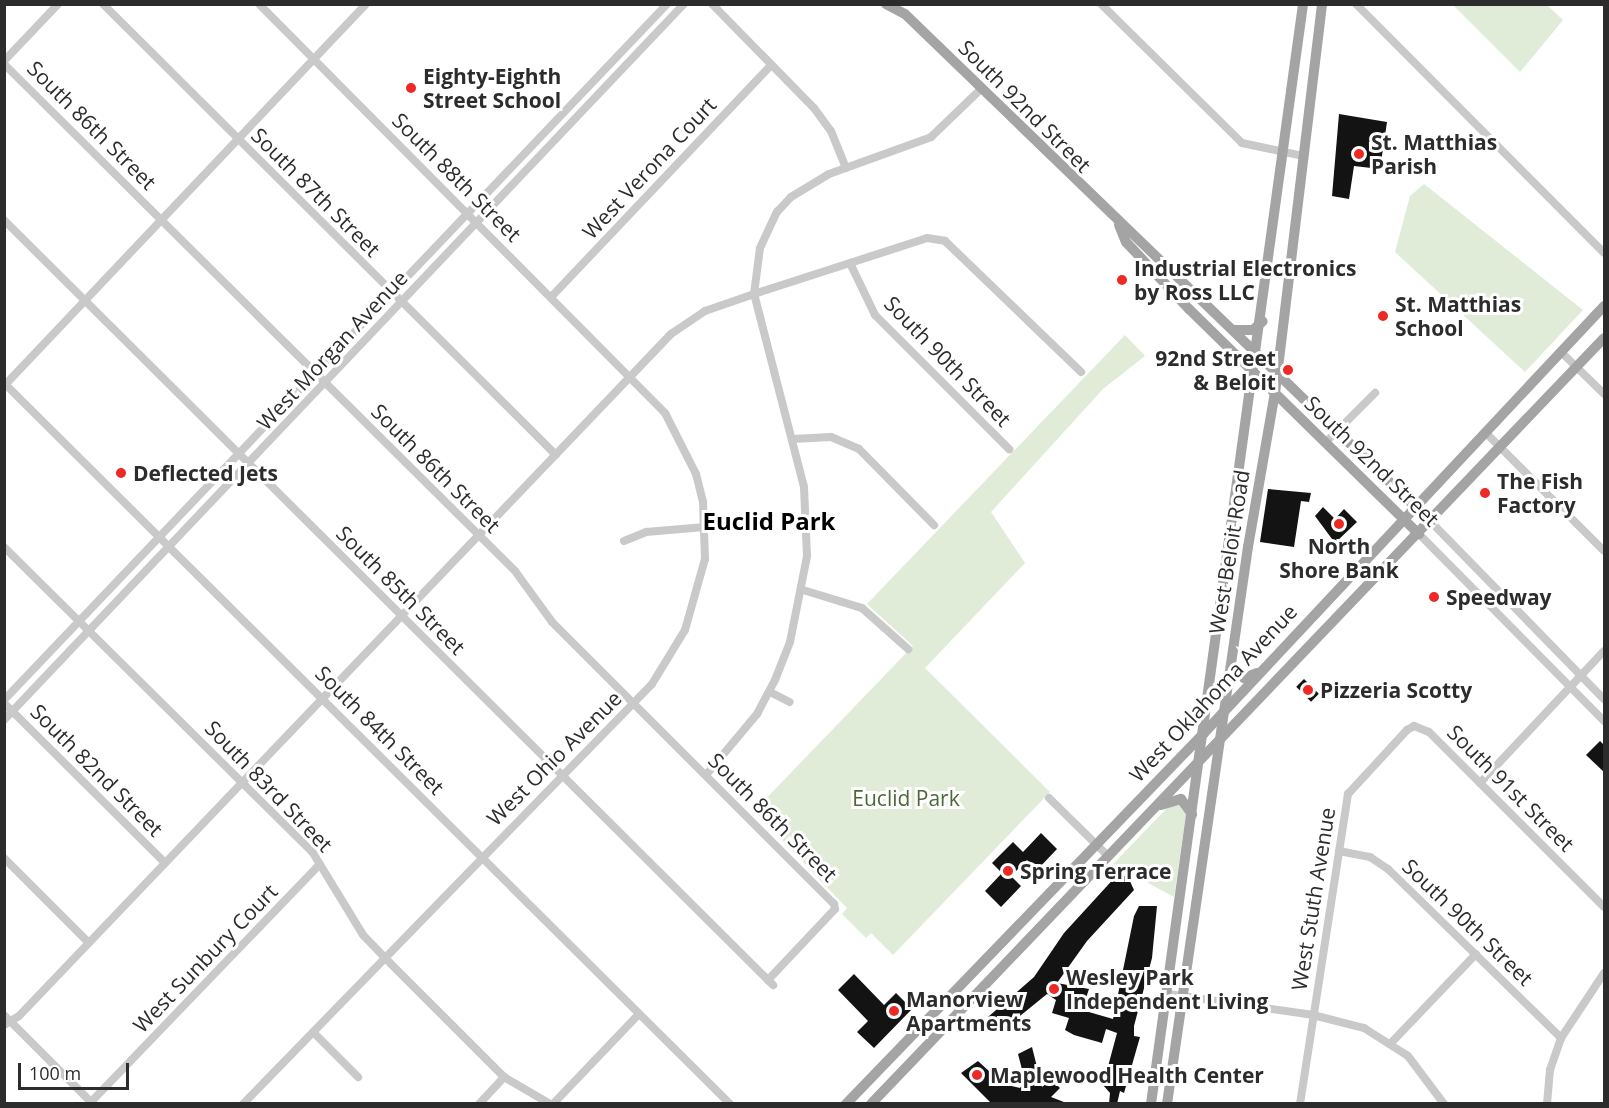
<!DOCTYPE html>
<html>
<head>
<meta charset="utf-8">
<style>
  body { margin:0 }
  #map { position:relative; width:1609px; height:1108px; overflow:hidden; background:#fff; font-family:"Open Sans",sans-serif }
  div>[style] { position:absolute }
  .green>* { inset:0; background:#e0ebd8 }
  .building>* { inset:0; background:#131313; transform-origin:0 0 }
  .minor>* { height:8px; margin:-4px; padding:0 4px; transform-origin:4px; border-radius:4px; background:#c9c9c9 }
  .major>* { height:10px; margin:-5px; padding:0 5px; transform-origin:5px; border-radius:5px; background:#a4a4a4 }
  .dots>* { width:16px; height:16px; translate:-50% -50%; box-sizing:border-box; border:3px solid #fff; border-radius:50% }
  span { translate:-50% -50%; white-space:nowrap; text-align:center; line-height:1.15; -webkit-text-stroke:6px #fff; paint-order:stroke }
  .poi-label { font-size:21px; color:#2c2c2c; font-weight:700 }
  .left { translate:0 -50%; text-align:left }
  .right { translate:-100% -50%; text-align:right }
  .street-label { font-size:21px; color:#2c2c2c }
  .park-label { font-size:21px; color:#4a6838 }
  .quarter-label { font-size:24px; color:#000; font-weight:700 }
  .frame { position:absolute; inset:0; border:6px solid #2c2c2c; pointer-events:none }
  .scale { position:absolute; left:18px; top:1063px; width:111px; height:27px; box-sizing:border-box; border:3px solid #2c2c2c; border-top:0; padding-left:8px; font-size:18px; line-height:21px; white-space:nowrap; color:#2c2c2c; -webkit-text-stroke:4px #fff; paint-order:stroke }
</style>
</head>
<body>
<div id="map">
  <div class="green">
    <i style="clip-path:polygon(1453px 5px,1547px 5px,1563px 20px,1520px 72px)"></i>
    <i style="clip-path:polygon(1424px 184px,1583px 310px,1525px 372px,1395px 252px,1410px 196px)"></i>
    <i style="clip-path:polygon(1125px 335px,1145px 356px,1103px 389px,991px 512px,1025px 563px,925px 668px,1050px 792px,893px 955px,871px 933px,866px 938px,842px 914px,847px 908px,754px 811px,913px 646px,867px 604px)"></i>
    <i style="clip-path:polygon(1178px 803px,1186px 814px,1174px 897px,1113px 864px,1169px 806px)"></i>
  </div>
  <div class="building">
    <i style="clip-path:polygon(1339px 114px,1387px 122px,1380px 169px,1354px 166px,1349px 199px,1332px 196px)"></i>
    <i style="clip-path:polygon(1268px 489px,1311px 493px,1309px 502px,1301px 501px,1294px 547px,1260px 542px)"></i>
    <i style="clip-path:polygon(1323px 507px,1335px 519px,1344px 509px,1357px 522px,1335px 543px,1315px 516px)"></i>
    <i style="left:1304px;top:679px;width:21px;height:11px;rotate:45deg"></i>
    <i style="clip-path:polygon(1600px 741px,1605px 746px,1605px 773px,1586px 755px)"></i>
    <i style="clip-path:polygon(1041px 833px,1057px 849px,1037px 870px,1027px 860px,1011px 876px,1021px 886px,1001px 907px,985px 891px,1002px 873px,992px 863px,1013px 842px,1023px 852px)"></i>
    <i style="clip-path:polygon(1118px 874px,1128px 877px,1134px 890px,1087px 941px,1057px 983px,1089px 989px,1082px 1010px,1113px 1019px,1134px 916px,1139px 906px,1157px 906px,1152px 958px,1134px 1026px,1134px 1036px,1140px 1037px,1124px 1093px,1120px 1091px,1117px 1104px,1109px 1104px,1110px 1093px,1103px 1085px,1117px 1033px,1106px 1029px,1102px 1043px,1074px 1035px,1065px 1030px,1069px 1018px,1052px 1013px,1056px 1000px,1047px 994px,1004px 1029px,988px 1017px,1034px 977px,1064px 933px)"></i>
    <i style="clip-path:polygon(854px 974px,884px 1005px,896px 993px,912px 1009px,874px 1048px,857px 1032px,868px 1021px,838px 990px)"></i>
    <i style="clip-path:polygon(1032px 1047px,1042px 1087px,1051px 1079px,1060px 1088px,1051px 1097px,1069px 1104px,991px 1103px,961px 1073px,978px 1061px,1003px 1084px,1020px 1088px,1025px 1081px,1018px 1054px)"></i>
  </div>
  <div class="minor">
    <i style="left:103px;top:4px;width:639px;rotate:44.87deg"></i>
    <i style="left:712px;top:4px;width:146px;rotate:45.6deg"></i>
    <i style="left:814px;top:108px;width:29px;rotate:54deg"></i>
    <i style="left:831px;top:131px;width:40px;rotate:68deg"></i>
    <i style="left:1101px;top:4px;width:198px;rotate:44.6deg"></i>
    <i style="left:1242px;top:143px;width:62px;rotate:12deg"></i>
    <i style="left:1356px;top:4px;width:351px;rotate:45.1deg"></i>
    <i style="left:4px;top:61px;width:79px;rotate:-46.5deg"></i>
    <i style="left:4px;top:64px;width:720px;rotate:44.77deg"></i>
    <i style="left:515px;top:571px;width:63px;rotate:54deg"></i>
    <i style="left:552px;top:622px;width:399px;rotate:45deg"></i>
    <i style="left:834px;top:904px;width:5px;rotate:79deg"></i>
    <i style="left:835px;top:909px;width:98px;rotate:133.3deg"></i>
    <i style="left:4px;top:220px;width:1085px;rotate:44.85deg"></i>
    <i style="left:850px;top:263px;width:58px;rotate:64.3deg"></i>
    <i style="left:875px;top:315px;width:190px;rotate:45deg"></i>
    <i style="left:553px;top:295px;width:317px;rotate:-46.5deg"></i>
    <i style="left:1561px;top:352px;width:60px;rotate:44.3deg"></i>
    <i style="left:4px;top:383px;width:1023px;rotate:44.8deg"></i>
    <i style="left:4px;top:386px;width:526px;rotate:-46.54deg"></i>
    <i style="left:1485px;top:432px;width:168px;rotate:45deg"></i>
    <i style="left:793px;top:439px;width:38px;rotate:-3deg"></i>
    <i style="left:831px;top:437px;width:30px;rotate:23deg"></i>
    <i style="left:859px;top:449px;width:107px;rotate:45.4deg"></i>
    <i style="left:1325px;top:443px;width:71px;rotate:-45deg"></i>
    <i style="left:1431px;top:522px;width:248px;rotate:45.7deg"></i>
    <i style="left:1419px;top:534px;width:263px;rotate:45.3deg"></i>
    <i style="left:624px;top:541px;width:24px;rotate:-22deg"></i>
    <i style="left:646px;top:532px;width:59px;rotate:-4.8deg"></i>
    <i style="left:4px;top:547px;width:435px;rotate:44.7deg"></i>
    <i style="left:313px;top:853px;width:96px;rotate:58.6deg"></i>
    <i style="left:363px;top:935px;width:40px;rotate:46deg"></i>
    <i style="left:391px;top:964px;width:160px;rotate:45deg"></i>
    <i style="left:504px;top:1077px;width:53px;rotate:30.4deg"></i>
    <i style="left:803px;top:590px;width:62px;rotate:17deg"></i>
    <i style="left:862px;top:608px;width:62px;rotate:41.7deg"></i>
    <i style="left:770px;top:692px;width:22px;rotate:27deg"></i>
    <i style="left:4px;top:700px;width:961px;rotate:-46.39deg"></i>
    <i style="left:4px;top:703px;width:227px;rotate:44.8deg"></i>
    <i style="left:4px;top:720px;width:987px;rotate:-46.48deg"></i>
    <i style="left:706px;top:775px;width:80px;rotate:-50.1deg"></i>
    <i style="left:757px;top:714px;width:38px;rotate:-62deg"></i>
    <i style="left:775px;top:680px;width:41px;rotate:-68.5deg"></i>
    <i style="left:790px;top:642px;width:88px;rotate:-78.8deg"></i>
    <i style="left:807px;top:556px;width:69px;rotate:-92.5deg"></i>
    <i style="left:804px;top:487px;width:199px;rotate:-104.5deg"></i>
    <i style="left:754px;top:294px;width:182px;rotate:-17.9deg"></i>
    <i style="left:927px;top:238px;width:18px;rotate:9deg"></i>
    <i style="left:945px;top:241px;width:189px;rotate:43.9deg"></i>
    <i style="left:1480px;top:783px;width:181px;rotate:-46.8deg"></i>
    <i style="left:1049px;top:798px;width:83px;rotate:44.5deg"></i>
    <i style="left:1339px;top:851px;width:32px;rotate:11deg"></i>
    <i style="left:1370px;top:857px;width:22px;rotate:34deg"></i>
    <i style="left:1388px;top:869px;width:242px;rotate:44.3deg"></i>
    <i style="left:4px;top:858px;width:120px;rotate:45deg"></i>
    <i style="left:1168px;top:994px;width:147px;rotate:8.2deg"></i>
    <i style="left:1313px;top:1015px;width:53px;rotate:14.3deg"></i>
    <i style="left:1364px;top:1028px;width:52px;rotate:32.5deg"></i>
    <i style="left:1408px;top:1056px;width:60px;rotate:53.1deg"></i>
    <i style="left:4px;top:1015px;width:126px;rotate:45deg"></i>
    <i style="left:4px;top:1025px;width:17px;rotate:-31deg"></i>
    <i style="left:19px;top:1016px;width:944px;rotate:-46.29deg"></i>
    <i style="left:671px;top:334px;width:41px;rotate:-34.1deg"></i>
    <i style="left:705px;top:311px;width:52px;rotate:-19.1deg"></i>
    <i style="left:754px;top:294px;width:46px;rotate:-82.6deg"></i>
    <i style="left:760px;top:248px;width:40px;rotate:-65deg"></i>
    <i style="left:777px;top:212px;width:21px;rotate:-47deg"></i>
    <i style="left:791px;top:197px;width:44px;rotate:-31.2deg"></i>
    <i style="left:829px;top:174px;width:109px;rotate:-19.9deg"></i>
    <i style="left:931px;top:137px;width:68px;rotate:-43.8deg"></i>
    <i style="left:313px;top:1032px;width:64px;rotate:45deg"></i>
    <i style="left:1391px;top:1043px;width:123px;rotate:-46.3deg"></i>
    <i style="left:91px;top:1102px;width:330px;rotate:-46.1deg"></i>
    <i style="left:243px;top:1104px;width:586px;rotate:-45.76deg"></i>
    <i style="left:652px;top:684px;width:63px;rotate:-58.6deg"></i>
    <i style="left:685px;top:630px;width:74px;rotate:-74.3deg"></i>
    <i style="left:705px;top:559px;width:57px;rotate:-92deg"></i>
    <i style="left:703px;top:502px;width:29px;rotate:-104deg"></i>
    <i style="left:696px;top:474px;width:68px;rotate:-116.9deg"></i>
    <i style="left:665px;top:413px;width:576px;rotate:-134.79deg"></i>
    <i style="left:479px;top:1104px;width:37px;rotate:-47deg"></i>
    <i style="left:553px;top:1104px;width:124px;rotate:-46.3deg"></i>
    <i style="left:1300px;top:1104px;width:314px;rotate:-81.2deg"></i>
    <i style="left:1348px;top:794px;width:87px;rotate:-47.3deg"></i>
    <i style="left:1407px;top:730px;width:8px;rotate:-30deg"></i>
    <i style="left:1414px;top:726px;width:16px;rotate:22deg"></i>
    <i style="left:1429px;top:732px;width:247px;rotate:45deg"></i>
    <i style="left:1547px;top:1104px;width:34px;rotate:-85deg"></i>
    <i style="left:1550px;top:1070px;width:34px;rotate:-71deg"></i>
    <i style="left:1561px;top:1038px;width:78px;rotate:-56.5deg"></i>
  </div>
  <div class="major">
    <i style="left:886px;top:4px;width:21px;rotate:28deg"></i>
    <i style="left:905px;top:14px;width:731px;rotate:44deg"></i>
    <i style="left:1119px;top:225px;width:18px;rotate:68deg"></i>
    <i style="left:1126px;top:242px;width:92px;rotate:46.8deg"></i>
    <i style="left:1189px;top:309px;width:322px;rotate:44.4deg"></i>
    <i style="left:1235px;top:330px;width:18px"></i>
    <i style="left:1253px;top:330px;width:13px;rotate:-42deg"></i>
    <i style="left:1232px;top:667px;width:16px;rotate:43deg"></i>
    <i style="left:1244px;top:678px;width:14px;rotate:-21deg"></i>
    <i style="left:1161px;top:805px;width:21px;rotate:-17deg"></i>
    <i style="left:1181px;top:799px;width:19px;rotate:54deg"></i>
    <i style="left:846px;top:1104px;width:516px;rotate:-46.02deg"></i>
    <i style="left:1204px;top:733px;width:585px;rotate:-46.87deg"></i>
    <i style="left:871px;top:1104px;width:1060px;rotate:-46.26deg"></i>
    <i style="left:1151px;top:1104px;width:1110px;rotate:-82.13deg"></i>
    <i style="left:1167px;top:1104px;width:563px;rotate:-81.73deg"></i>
    <i style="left:1248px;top:547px;width:156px;rotate:-80.1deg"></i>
    <i style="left:1275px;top:393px;width:392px;rotate:-83.1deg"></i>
  </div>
  <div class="dots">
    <i style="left:411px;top:88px;background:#ec2924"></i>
    <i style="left:1359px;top:154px;background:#ec2924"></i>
    <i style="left:1122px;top:280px;background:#ec2924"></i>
    <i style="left:1383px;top:316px;background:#ec2924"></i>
    <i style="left:1288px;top:370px;background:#ec2924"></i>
    <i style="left:121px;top:473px;background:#ec2924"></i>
    <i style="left:1485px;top:493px;background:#ec2924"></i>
    <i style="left:1339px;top:524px;background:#ec2924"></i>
    <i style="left:1434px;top:597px;background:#ec2924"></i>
    <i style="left:1308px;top:690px;background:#ec2924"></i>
    <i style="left:1008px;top:871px;background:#ec2924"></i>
    <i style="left:1054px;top:989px;background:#ec2924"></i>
    <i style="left:894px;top:1011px;background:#ec2924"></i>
    <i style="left:977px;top:1075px;background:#ec2924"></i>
  </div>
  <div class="poi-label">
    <span class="left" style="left:423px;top:88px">Eighty-Eighth<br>Street School</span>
    <span class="left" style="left:1371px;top:154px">St. Matthias<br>Parish</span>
    <span class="left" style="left:1134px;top:280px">Industrial Electronics<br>by Ross LLC</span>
    <span class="left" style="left:1395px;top:316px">St. Matthias<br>School</span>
    <span class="right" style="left:1276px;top:370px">92nd Street<br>&amp; Beloit</span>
    <span class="left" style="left:133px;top:473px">Deflected Jets</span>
    <span class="left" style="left:1497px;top:493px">The Fish<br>Factory</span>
    <span style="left:1339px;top:558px">North<br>Shore Bank</span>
    <span class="left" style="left:1446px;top:597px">Speedway</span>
    <span class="left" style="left:1320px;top:690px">Pizzeria Scotty</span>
    <span class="left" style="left:1020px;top:871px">Spring Terrace</span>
    <span class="left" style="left:1066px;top:989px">Wesley Park<br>Independent Living</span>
    <span class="left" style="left:906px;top:1011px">Manorview<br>Apartments</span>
    <span class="left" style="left:990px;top:1075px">Maplewood Health Center</span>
  </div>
  <div class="street-label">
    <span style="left:1025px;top:106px;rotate:45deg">South 92nd Street</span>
    <span style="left:92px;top:125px;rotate:45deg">South 86th Street</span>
    <span style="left:649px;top:168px;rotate:-47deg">West Verona Court</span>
    <span style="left:457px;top:177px;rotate:45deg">South 88th Street</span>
    <span style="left:316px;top:192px;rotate:45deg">South 87th Street</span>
    <span style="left:332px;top:350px;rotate:-47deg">West Morgan Avenue</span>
    <span style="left:948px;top:361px;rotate:46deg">South 90th Street</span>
    <span style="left:1372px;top:461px;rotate:44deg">South 92nd Street</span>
    <span style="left:436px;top:468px;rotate:45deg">South 86th Street</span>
    <span style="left:1229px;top:552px;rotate:-81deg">West Beloit Road</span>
    <span style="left:401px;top:590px;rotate:45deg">South 85th Street</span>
    <span style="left:1213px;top:693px;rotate:-47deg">West Oklahoma Avenue</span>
    <span style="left:380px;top:730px;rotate:45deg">South 84th Street</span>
    <span style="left:554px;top:758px;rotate:-45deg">West Ohio Avenue</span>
    <span style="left:97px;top:770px;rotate:45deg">South 82nd Street</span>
    <span style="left:269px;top:786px;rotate:46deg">South 83rd Street</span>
    <span style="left:1511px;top:788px;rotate:45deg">South 91st Street</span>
    <span style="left:773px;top:817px;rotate:45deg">South 86th Street</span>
    <span style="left:1313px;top:899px;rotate:-81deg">West Stuth Avenue</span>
    <span style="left:1468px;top:922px;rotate:44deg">South 90th Street</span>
    <span style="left:205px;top:958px;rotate:-46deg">West Sunbury Court</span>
  </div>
  <div class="park-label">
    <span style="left:906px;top:798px">Euclid Park</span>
  </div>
  <div class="quarter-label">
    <span style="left:769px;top:521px">Euclid Park</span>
  </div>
  <div class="frame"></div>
  <div class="scale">100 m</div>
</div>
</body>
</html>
